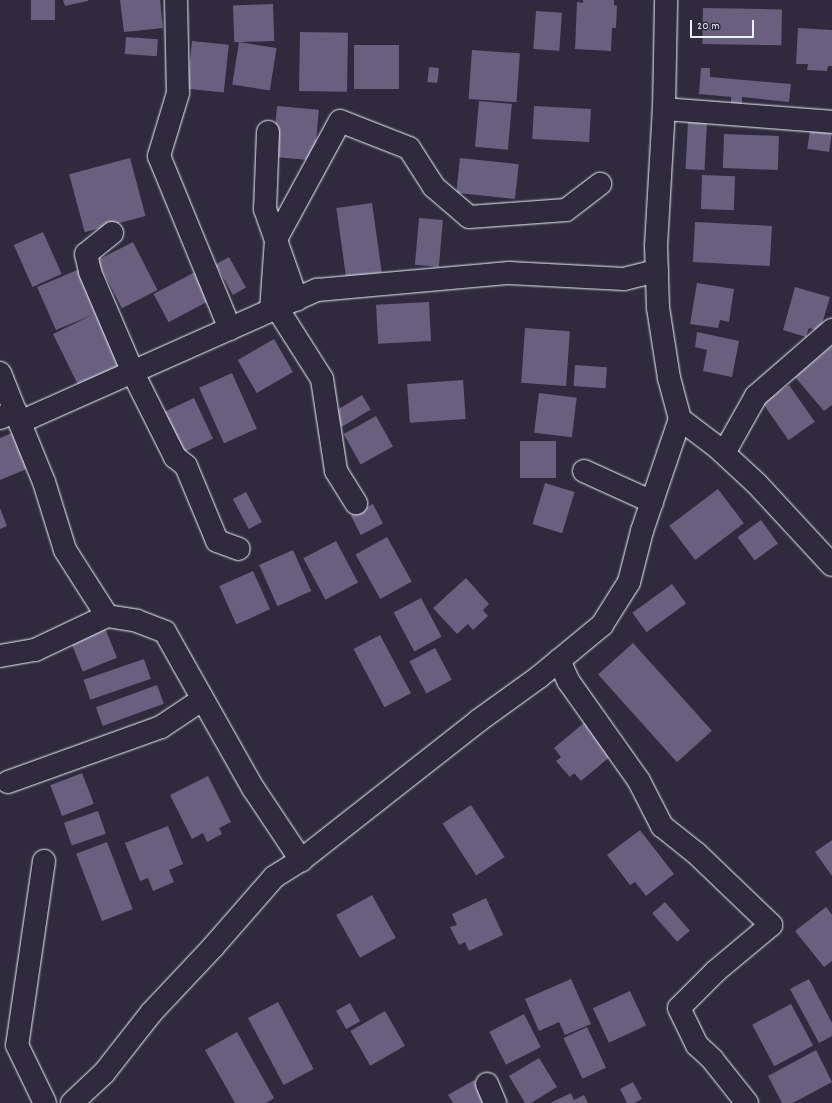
<!DOCTYPE html>
<html>
<head>
<meta charset="utf-8">
<style>
  body { margin:0 }
  #map { position:relative; width:832px; height:1103px; overflow:hidden; background:#2f2a3d; font-family:Dekko,sans-serif }
  div>[style] { position:absolute }
  .building>* { inset:0; background:#68607e; transform-origin:0 0 }
  .roads { filter:drop-shadow(0 0 1px #e8f1f8) drop-shadow(0 0 1px #e8f1f8) }
  .minor>* { height:22px; margin:-11px; padding:0 11px; transform-origin:11px; border-radius:11px; background:#2f2a3d }
  span { translate:-50% -50%; white-space:nowrap; text-align:center; line-height:1.15; -webkit-text-stroke:3px #2f2a3d; paint-order:stroke }
  .scale { position:absolute; left:690px; top:20px; width:64px; height:18px; box-sizing:border-box; border:2px solid #e8f1f8; border-top:0; padding-left:5px; font-size:12px; line-height:14px; white-space:nowrap; color:#e8f1f8; -webkit-text-stroke:3px #2f2a3d; paint-order:stroke }
</style>
</head>
<body>
<div id="map">
  <div class="building">
    <i style="left:31px;top:0;width:24px;height:20px"></i>
    <i style="clip-path:polygon(63px 0,88px 0,88px 1px,65px 6px)"></i>
    <i style="clip-path:polygon(120px 0,160px 0,163px 28px,124px 32px)"></i>
    <i style="clip-path:polygon(583px 0,614px 0,614px 5px,617px 6px,616px 28px,612px 28px,611px 51px,575px 49px,577px 2px,583px 3px)"></i>
    <i style="left:273px;top:4px;width:37px;height:40px;rotate:88deg"></i>
    <i style="left:703px;top:8px;width:79px;height:36px;rotate:1deg"></i>
    <i style="left:536px;top:11px;width:26px;height:38px;rotate:4deg"></i>
    <i style="clip-path:polygon(798px 28px,832px 30px,832px 66px,828px 66px,827px 71px,807px 70px,808px 64px,796px 64px)"></i>
    <i style="left:300px;top:32px;width:48px;height:59px;rotate:1deg"></i>
    <i style="left:126px;top:37px;width:32px;height:17px;rotate:4deg"></i>
    <i style="left:192px;top:41px;width:37px;height:48px;rotate:6deg"></i>
    <i style="left:239px;top:42px;width:38px;height:43px;rotate:9deg"></i>
    <i style="left:354px;top:45px;width:45px;height:44px"></i>
    <i style="left:472px;top:50px;width:48px;height:49px;rotate:4deg"></i>
    <i style="left:429px;top:67px;width:10px;height:15px;rotate:6deg"></i>
    <i style="clip-path:polygon(701px 68px,710px 68px,710px 77px,791px 84px,789px 102px,742px 97px,742px 104px,731px 103px,731px 97px,699px 94px)"></i>
    <i style="left:479px;top:101px;width:33px;height:46px;rotate:5deg"></i>
    <i style="left:277px;top:106px;width:42px;height:51px;rotate:5deg"></i>
    <i style="left:534px;top:106px;width:57px;height:33px;rotate:3deg"></i>
    <i style="left:688px;top:122px;width:19px;height:47px;rotate:3deg"></i>
    <i style="left:810px;top:130px;width:22px;height:19px;rotate:8deg"></i>
    <i style="left:724px;top:134px;width:55px;height:34px;rotate:2deg"></i>
    <i style="left:130px;top:158px;width:60px;height:63px;rotate:75deg"></i>
    <i style="left:460px;top:158px;width:59px;height:35px;rotate:6deg"></i>
    <i style="left:702px;top:175px;width:33px;height:34px;rotate:2deg"></i>
    <i style="left:372px;top:203px;width:70px;height:36px;rotate:82deg"></i>
    <i style="left:419px;top:218px;width:24px;height:47px;rotate:5deg"></i>
    <i style="left:695px;top:222px;width:77px;height:40px;rotate:3deg"></i>
    <i style="left:43px;top:232px;width:46px;height:32px;rotate:66deg"></i>
    <i style="left:133px;top:242px;width:54px;height:40px;rotate:63deg"></i>
    <i style="left:229px;top:257px;width:35px;height:15px;rotate:61deg"></i>
    <i style="clip-path:polygon(82px 268px,123px 365px,79px 387px,53px 334px,92px 315px,56px 330px,37px 287px)"></i>
    <i style="left:195px;top:272px;width:32px;height:47px;rotate:62deg"></i>
    <i style="clip-path:polygon(697px 283px,734px 289px,729px 322px,720px 320px,718px 328px,690px 324px)"></i>
    <i style="clip-path:polygon(795px 287px,830px 297px,820px 331px,809px 328px,806px 337px,783px 330px)"></i>
    <i style="left:429px;top:302px;width:39px;height:53px;rotate:87deg"></i>
    <i style="left:525px;top:328px;width:45px;height:55px;rotate:4deg"></i>
    <i style="clip-path:polygon(697px 332px,739px 341px,732px 377px,703px 371px,707px 350px,695px 347px)"></i>
    <i style="left:274px;top:339px;width:38px;height:42px;rotate:60deg"></i>
    <i style="clip-path:polygon(832px 346px,832px 405px,824px 411px,795px 377px)"></i>
    <i style="left:575px;top:365px;width:32px;height:21px;rotate:4deg"></i>
    <i style="left:232px;top:373px;width:61px;height:36px;rotate:66deg"></i>
    <i style="left:463px;top:380px;width:39px;height:56px;rotate:86deg"></i>
    <i style="left:789px;top:385px;width:45px;height:32px;rotate:55deg"></i>
    <i style="left:539px;top:393px;width:38px;height:40px;rotate:7deg"></i>
    <i style="left:362px;top:395px;width:17px;height:34px;rotate:59deg"></i>
    <i style="left:194px;top:398px;width:45px;height:42px;rotate:65deg"></i>
    <i style="left:376px;top:416px;width:35px;height:37px;rotate:61deg"></i>
    <i style="clip-path:polygon(19px 430px,34px 466px,0 480px,0 438px)"></i>
    <i style="left:520px;top:441px;width:36px;height:37px"></i>
    <i style="left:545px;top:483px;width:31px;height:43px;rotate:17deg"></i>
    <i style="left:718px;top:489px;width:43px;height:61px;rotate:53deg"></i>
    <i style="left:246px;top:492px;width:34px;height:15px;rotate:62deg"></i>
    <i style="left:373px;top:504px;width:22px;height:25px;rotate:63deg"></i>
    <i style="clip-path:polygon(0 508px,7px 526px,0 529px)"></i>
    <i style="left:761px;top:520px;width:29px;height:29px;rotate:54deg"></i>
    <i style="left:387px;top:537px;width:51px;height:36px;rotate:61deg"></i>
    <i style="left:336px;top:541px;width:47px;height:37px;rotate:62deg"></i>
    <i style="left:293px;top:550px;width:45px;height:37px;rotate:66deg"></i>
    <i style="left:253px;top:571px;width:42px;height:37px;rotate:66deg"></i>
    <i style="clip-path:polygon(466px 578px,489px 604px,483px 610px,488px 616px,473px 630px,468px 624px,457px 634px,433px 608px)"></i>
    <i style="left:672px;top:584px;width:24px;height:49px;rotate:54deg"></i>
    <i style="left:421px;top:598px;width:44px;height:31px;rotate:62deg"></i>
    <i style="left:105px;top:628px;width:32px;height:37px;rotate:68deg"></i>
    <i style="left:380px;top:635px;width:66px;height:30px;rotate:62deg"></i>
    <i style="left:633px;top:643px;width:118px;height:47px;rotate:48deg"></i>
    <i style="left:435px;top:648px;width:36px;height:29px;rotate:62deg"></i>
    <i style="left:144px;top:659px;width:21px;height:64px;rotate:71deg"></i>
    <i style="left:157px;top:685px;width:20px;height:65px;rotate:70deg"></i>
    <i style="clip-path:polygon(585px 722px,612px 755px,581px 781px,574px 773px,570px 777px,556px 761px,561px 757px,554px 748px)"></i>
    <i style="left:82px;top:773px;width:33px;height:34px;rotate:69deg"></i>
    <i style="clip-path:polygon(208px 776px,231px 822px,219px 828px,222px 834px,207px 842px,203px 833px,192px 839px,170px 795px)"></i>
    <i style="left:471px;top:805px;width:62px;height:34px;rotate:57deg"></i>
    <i style="left:98px;top:811px;width:24px;height:36px;rotate:71deg"></i>
    <i style="clip-path:polygon(168px 826px,183px 864px,169px 870px,174px 882px,153px 891px,148px 878px,140px 881px,125px 843px)"></i>
    <i style="clip-path:polygon(640px 830px,674px 874px,646px 896px,635px 882px,630px 885px,607px 855px)"></i>
    <i style="clip-path:polygon(832px 840px,832px 876px,815px 852px)"></i>
    <i style="left:107px;top:842px;width:72px;height:33px;rotate:69deg"></i>
    <i style="left:372px;top:895px;width:49px;height:41px;rotate:61deg"></i>
    <i style="clip-path:polygon(486px 898px,503px 935px,469px 951px,465px 942px,459px 945px,450px 927px,457px 925px,452px 914px)"></i>
    <i style="left:665px;top:902px;width:38px;height:17px;rotate:49deg"></i>
    <i style="clip-path:polygon(826px 907px,832px 915px,832px 961px,824px 967px,795px 931px)"></i>
    <i style="clip-path:polygon(571px 979px,591px 1024px,565px 1035px,559px 1022px,539px 1031px,525px 999px)"></i>
    <i style="clip-path:polygon(809px 979px,832px 1023px,832px 1036px,819px 1043px,790px 989px)"></i>
    <i style="left:630px;top:991px;width:38px;height:41px;rotate:65deg"></i>
    <i style="left:278px;top:1002px;width:76px;height:34px;rotate:62deg"></i>
    <i style="left:350px;top:1003px;width:21px;height:16px;rotate:61deg"></i>
    <i style="left:791px;top:1004px;width:47px;height:44px;rotate:62deg"></i>
    <i style="left:385px;top:1011px;width:40px;height:40px;rotate:60deg"></i>
    <i style="left:524px;top:1014px;width:37px;height:39px;rotate:63deg"></i>
    <i style="left:587px;top:1027px;width:45px;height:26px;rotate:65deg"></i>
    <i style="clip-path:polygon(237px 1032px,274px 1098px,266px 1103px,235px 1103px,205px 1050px)"></i>
    <i style="clip-path:polygon(816px 1050px,832px 1082px,793px 1103px,782px 1103px,768px 1076px)"></i>
    <i style="clip-path:polygon(539px 1058px,557px 1087px,531px 1103px,525px 1103px,509px 1076px)"></i>
    <i style="clip-path:polygon(474px 1080px,487px 1103px,453px 1103px,448px 1095px)"></i>
    <i style="clip-path:polygon(633px 1082px,642px 1099px,634px 1103px,627px 1103px,620px 1089px)"></i>
    <i style="clip-path:polygon(571px 1093px,574px 1100px,584px 1095px,588px 1103px,550px 1103px)"></i>
  </div>
  <div class="roads">
    <div class="minor">
      <i style="left:176px;top:0;width:93px;rotate:88.8deg"></i>
      <i style="left:178px;top:93px;width:66px;rotate:106.8deg"></i>
      <i style="left:159px;top:156px;width:187px;rotate:67.7deg"></i>
      <i style="left:664px;top:109px;width:169px;rotate:4.4deg"></i>
      <i style="left:268px;top:132px;width:77px;rotate:92.2deg"></i>
      <i style="left:265px;top:209px;width:96px;rotate:70.6deg"></i>
      <i style="left:112px;top:233px;width:33px;rotate:141deg"></i>
      <i style="left:86px;top:254px;width:18px;rotate:77deg"></i>
      <i style="left:90px;top:272px;width:110px;rotate:66.9deg"></i>
      <i style="left:133px;top:373px;width:94px;rotate:63.4deg"></i>
      <i style="left:175px;top:457px;width:14px;rotate:39deg"></i>
      <i style="left:186px;top:466px;width:81px;rotate:67.5deg"></i>
      <i style="left:217px;top:541px;width:23px;rotate:20deg"></i>
      <i style="left:277px;top:308px;width:84px;rotate:57.6deg"></i>
      <i style="left:322px;top:379px;width:93px;rotate:81.3deg"></i>
      <i style="left:336px;top:471px;width:38px;rotate:58deg"></i>
      <i style="left:271px;top:311px;width:72px;rotate:-86deg"></i>
      <i style="left:276px;top:239px;width:134px;rotate:-61.5deg"></i>
      <i style="left:340px;top:121px;width:74px;rotate:21.4deg"></i>
      <i style="left:409px;top:148px;width:46px;rotate:57.3deg"></i>
      <i style="left:434px;top:187px;width:46px;rotate:40.6deg"></i>
      <i style="left:469px;top:217px;width:97px;rotate:-4.1deg"></i>
      <i style="left:566px;top:210px;width:43px;rotate:-37.4deg"></i>
      <i style="left:0;top:373px;width:41px;rotate:68.5deg"></i>
      <i style="left:0;top:418px;width:17px;rotate:-25deg"></i>
      <i style="left:15px;top:411px;width:77px;rotate:67.8deg"></i>
      <i style="left:44px;top:482px;width:71px;rotate:72.8deg"></i>
      <i style="left:65px;top:550px;width:78px;rotate:57.5deg"></i>
      <i style="left:107px;top:616px;width:30px;rotate:9deg"></i>
      <i style="left:137px;top:621px;width:30px;rotate:21deg"></i>
      <i style="left:165px;top:632px;width:179px;rotate:60.6deg"></i>
      <i style="left:253px;top:788px;width:87px;rotate:56.3deg"></i>
      <i style="left:680px;top:419px;width:46px;rotate:37.1deg"></i>
      <i style="left:717px;top:447px;width:54px;rotate:42.8deg"></i>
      <i style="left:757px;top:484px;width:110px;rotate:47.2deg"></i>
      <i style="left:20px;top:422px;width:325px;rotate:-24deg"></i>
      <i style="left:317px;top:290px;width:193px;rotate:-5.1deg"></i>
      <i style="left:509px;top:273px;width:115px;rotate:3deg"></i>
      <i style="left:624px;top:279px;width:34px;rotate:-14deg"></i>
      <i style="left:724px;top:453px;width:65px;rotate:-60.7deg"></i>
      <i style="left:756px;top:396px;width:101px;rotate:-41deg"></i>
      <i style="left:584px;top:471px;width:75px;rotate:24.5deg"></i>
      <i style="left:0;top:656px;width:36px;rotate:-10deg"></i>
      <i style="left:35px;top:650px;width:80px;rotate:-25.3deg"></i>
      <i style="left:559px;top:660px;width:24px;rotate:66deg"></i>
      <i style="left:569px;top:682px;width:121px;rotate:54.7deg"></i>
      <i style="left:639px;top:781px;width:51px;rotate:62.9deg"></i>
      <i style="left:662px;top:826px;width:43px;rotate:38.5deg"></i>
      <i style="left:696px;top:853px;width:104px;rotate:43.8deg"></i>
      <i style="left:771px;top:925px;width:72px;rotate:140.1deg"></i>
      <i style="left:716px;top:971px;width:52px;rotate:135deg"></i>
      <i style="left:679px;top:1008px;width:41px;rotate:64.1deg"></i>
      <i style="left:697px;top:1045px;width:21px;rotate:43deg"></i>
      <i style="left:712px;top:1059px;width:56px;rotate:51.5deg"></i>
      <i style="left:8px;top:782px;width:163px;rotate:-19.8deg"></i>
      <i style="left:161px;top:727px;width:50px;rotate:-33.7deg"></i>
      <i style="left:44px;top:861px;width:186px;rotate:98.3deg"></i>
      <i style="left:17px;top:1045px;width:64px;rotate:64.2deg"></i>
      <i style="left:487px;top:1084px;width:21px;rotate:67deg"></i>
      <i style="left:72px;top:1103px;width:44px;rotate:-43.2deg"></i>
      <i style="left:104px;top:1073px;width:76px;rotate:-51.9deg"></i>
      <i style="left:151px;top:1013px;width:91px;rotate:-46.8deg"></i>
      <i style="left:213px;top:947px;width:93px;rotate:-48.9deg"></i>
      <i style="left:274px;top:877px;width:32px;rotate:-32deg"></i>
      <i style="left:301px;top:860px;width:225px;rotate:-38.1deg"></i>
      <i style="left:478px;top:721px;width:75px;rotate:-35.8deg"></i>
      <i style="left:539px;top:677px;width:82px;rotate:-39.5deg"></i>
      <i style="left:602px;top:625px;width:51px;rotate:-57.9deg"></i>
      <i style="left:629px;top:582px;width:53px;rotate:-75.7deg"></i>
      <i style="left:642px;top:531px;width:118px;rotate:-71.3deg"></i>
      <i style="left:680px;top:419px;width:42px;rotate:-105deg"></i>
      <i style="left:669px;top:378px;width:71px;rotate:-98.9deg"></i>
      <i style="left:658px;top:308px;width:62px;rotate:-91.8deg"></i>
      <i style="left:656px;top:246px;width:137px;rotate:-86.7deg"></i>
      <i style="left:664px;top:109px;width:109px;rotate:-88.9deg"></i>
    </div>
  </div>
  <div class="scale">20 m</div>
</div>
</body>
</html>
